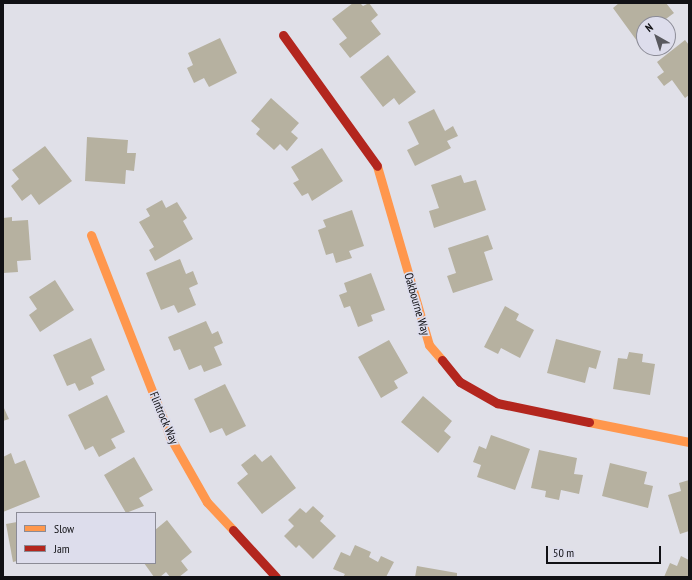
<!DOCTYPE html>
<html>
<head>
<meta charset="utf-8">
<style>
  body { margin:0 }
  #map { position:relative; width:692px; height:580px; overflow:hidden; background:#e0e0e8; font-family:"PT Sans Narrow",sans-serif }
  div>[style] { position:absolute }
  .building>* { inset:0; background:#b6b1a0 }
  .slow>* { height:9px; margin:-4.5px; padding:0 4.5px; transform-origin:4.5px; border-radius:4.5px; background:#ff974d }
  .jam>* { height:9px; margin:-4.5px; padding:0 4.5px; transform-origin:4.5px; border-radius:4.5px; background:#b3261e }
  span { translate:-50% -50%; white-space:nowrap; text-align:center; line-height:1.15; -webkit-text-stroke:3.5px #ddddec; paint-order:stroke }
  .street-label { font-size:12px; color:#111115 }
  .frame { position:absolute; inset:0; border:4px solid #111115; pointer-events:none }
  .legend { position:absolute; left:16px; top:512px; width:140px; height:52px; box-sizing:border-box; background:#ddddec; border:1px solid #8b8b96; margin:0; padding:5px 7px; list-style:none; font-size:12px; color:#111115 }
  .legend li { display:flex; align-items:center; gap:8px; height:20px }
  .legend b { width:20px; border:1px solid #8b8b96 }
  .north { position:absolute; left:636px; top:16px; width:40px; height:40px; box-sizing:border-box; background:#ddddec; border:1px solid #8b8b96; border-radius:50%; rotate:321deg; font-size:11px; font-weight:700; line-height:16px; text-align:center; color:#111115 }
  .north::after { content:''; display:block; margin:auto; width:14px; height:18px; background:#59595f; clip-path:polygon(50% 0,100% 100%,50% 72%,0 100%) }
  .scale { position:absolute; left:546px; top:546px; width:115px; height:18px; box-sizing:border-box; border:2px solid #111115; border-top:0; padding-left:5px; font-size:12px; line-height:14px; white-space:nowrap; color:#111115; -webkit-text-stroke:3px #ddddec; paint-order:stroke }
</style>
</head>
<body>
<div id="map">
  <div class="building">
    <i style="clip-path:polygon(353px 3px,360px 3px,363px 6px,369px 3px,378px 15px,371px 21px,381px 34px,350px 58px,339px 44px,347px 38px,332px 19px)"></i>
    <i style="clip-path:polygon(619px 3px,666px 3px,674px 13px,659px 24px,644px 24px,644px 35px,637px 41px,613px 8px)"></i>
    <i style="clip-path:polygon(220px 38px,237px 73px,209px 87px,204px 78px,194px 83px,187px 68px,193px 65px,188px 53px)"></i>
    <i style="clip-path:polygon(685px 40px,689px 45px,689px 95px,685px 98px,672px 80px,664px 86px,657px 77px,664px 72px,657px 62px)"></i>
    <i style="clip-path:polygon(388px 55px,416px 92px,399px 105px,394px 98px,383px 107px,360px 77px)"></i>
    <i style="clip-path:polygon(271px 98px,299px 123px,291px 132px,298px 138px,287px 151px,280px 144px,274px 150px,256px 134px,260px 129px,251px 121px)"></i>
    <i style="clip-path:polygon(434px 109px,445px 131px,453px 126px,458px 136px,447px 141px,451px 148px,415px 166px,407px 150px,419px 144px,408px 122px)"></i>
    <i style="clip-path:polygon(87px 137px,128px 140px,127px 153px,136px 153px,134px 171px,126px 170px,125px 184px,85px 181px)"></i>
    <i style="clip-path:polygon(45px 146px,72px 181px,39px 205px,31px 194px,22px 201px,11px 186px,19px 179px,12px 170px)"></i>
    <i style="clip-path:polygon(322px 148px,343px 181px,312px 201px,308px 193px,302px 196px,293px 183px,299px 180px,291px 167px)"></i>
    <i style="clip-path:polygon(461px 175px,464px 183px,476px 180px,486px 210px,434px 228px,429px 211px,439px 208px,431px 185px)"></i>
    <i style="clip-path:polygon(162px 200px,166px 208px,177px 202px,187px 218px,183px 221px,193px 239px,155px 261px,149px 250px,154px 247px,139px 222px,150px 216px,146px 209px)"></i>
    <i style="clip-path:polygon(352px 210px,364px 246px,349px 251px,352px 258px,336px 263px,333px 253px,326px 255px,318px 230px,326px 227px,323px 220px)"></i>
    <i style="clip-path:polygon(12px 217px,12px 221px,28px 220px,31px 260px,17px 261px,18px 272px,3px 273px,3px 218px)"></i>
    <i style="clip-path:polygon(488px 235px,493px 249px,484px 252px,493px 280px,453px 293px,447px 276px,456px 273px,448px 248px)"></i>
    <i style="clip-path:polygon(180px 259px,186px 274px,193px 271px,198px 284px,189px 288px,196px 305px,178px 313px,174px 305px,161px 310px,146px 273px)"></i>
    <i style="clip-path:polygon(371px 273px,385px 310px,371px 315px,373px 321px,358px 327px,350px 306px,344px 308px,339px 295px,347px 292px,344px 283px)"></i>
    <i style="clip-path:polygon(55px 280px,74px 310px,40px 332px,29px 315px,37px 309px,29px 297px)"></i>
    <i style="clip-path:polygon(505px 306px,519px 314px,516px 320px,534px 330px,520px 358px,501px 348px,498px 354px,484px 347px)"></i>
    <i style="clip-path:polygon(206px 321px,212px 334px,218px 331px,223px 343px,214px 347px,222px 365px,204px 372px,201px 365px,189px 370px,180px 349px,174px 351px,168px 337px)"></i>
    <i style="clip-path:polygon(91px 338px,105px 370px,91px 377px,94px 384px,79px 391px,75px 383px,67px 386px,53px 355px)"></i>
    <i style="clip-path:polygon(556px 339px,601px 351px,596px 369px,589px 367px,585px 383px,547px 373px)"></i>
    <i style="clip-path:polygon(389px 340px,408px 373px,394px 381px,398px 388px,381px 398px,358px 357px)"></i>
    <i style="clip-path:polygon(629px 352px,643px 354px,642px 362px,655px 364px,650px 395px,613px 389px,618px 358px,627px 359px)"></i>
    <i style="clip-path:polygon(225px 384px,246px 426px,226px 436px,222px 428px,210px 433px,194px 399px)"></i>
    <i style="clip-path:polygon(107px 395px,125px 432px,111px 439px,116px 448px,99px 457px,93px 446px,85px 450px,68px 415px)"></i>
    <i style="clip-path:polygon(423px 396px,452px 421px,444px 431px,451px 437px,438px 453px,401px 422px)"></i>
    <i style="clip-path:polygon(3px 406px,9px 419px,3px 421px)"></i>
    <i style="clip-path:polygon(491px 435px,530px 449px,515px 490px,477px 477px,481px 465px,473px 462px,479px 446px,486px 449px)"></i>
    <i style="clip-path:polygon(539px 450px,577px 458px,574px 474px,583px 475px,579px 494px,561px 490px,559px 500px,545px 497px,546px 491px,531px 488px)"></i>
    <i style="clip-path:polygon(11px 453px,15px 464px,25px 460px,40px 497px,3px 512px,3px 457px)"></i>
    <i style="clip-path:polygon(255px 454px,262px 462px,271px 455px,296px 488px,262px 514px,237px 483px,248px 474px,241px 465px)"></i>
    <i style="clip-path:polygon(134px 457px,153px 490px,139px 498px,144px 506px,126px 513px,104px 475px)"></i>
    <i style="clip-path:polygon(610px 463px,647px 472px,644px 484px,653px 486px,648px 508px,602px 496px)"></i>
    <i style="clip-path:polygon(689px 480px,689px 531px,680px 534px,668px 495px,681px 491px,679px 483px)"></i>
    <i style="clip-path:polygon(313px 506px,324px 516px,320px 521px,336px 536px,313px 559px,299px 545px,296px 548px,284px 536px,294px 526px,288px 520px,300px 508px,306px 513px)"></i>
    <i style="clip-path:polygon(167px 520px,192px 552px,181px 561px,188px 570px,179px 577px,170px 577px,166px 572px,160px 577px,154px 577px,144px 563px,155px 563px,155px 530px)"></i>
    <i style="clip-path:polygon(17px 522px,17px 561px,13px 562px,6px 524px)"></i>
    <i style="clip-path:polygon(355px 545px,371px 552px,369px 557px,378px 562px,381px 556px,394px 562px,386px 577px,343px 577px,345px 574px,333px 569px,341px 552px,350px 556px)"></i>
    <i style="clip-path:polygon(681px 556px,689px 560px,689px 577px,664px 577px,670px 563px,677px 566px)"></i>
    <i style="clip-path:polygon(417px 566px,457px 573px,457px 577px,415px 577px)"></i>
  </div>
  <div class="slow">
    <i style="left:377px;top:166px;width:186px;rotate:73.8deg"></i>
    <i style="left:429px;top:345px;width:20px;rotate:49deg"></i>
    <i style="left:91px;top:235px;width:217px;rotate:68.6deg"></i>
    <i style="left:170px;top:437px;width:75px;rotate:60.4deg"></i>
    <i style="left:207px;top:502px;width:38px;rotate:47deg"></i>
    <i style="left:589px;top:422px;width:102px;rotate:11.3deg"></i>
  </div>
  <div class="jam">
    <i style="left:283px;top:35px;width:161px;rotate:54.3deg"></i>
    <i style="left:442px;top:360px;width:28px;rotate:51deg"></i>
    <i style="left:460px;top:382px;width:43px;rotate:29.6deg"></i>
    <i style="left:497px;top:403px;width:94px;rotate:11.7deg"></i>
    <i style="left:233px;top:530px;width:64px;rotate:47.5deg"></i>
  </div>
  <div class="street-label">
    <span style="left:417px;top:304px;rotate:74deg">Oakbourne Way</span>
    <span style="left:164px;top:418px;rotate:67deg">Flintrock Way</span>
  </div>
  <div class="frame"></div>
  <ul class="legend">
  <li><b style="height:5px;background:#ff974d"></b>Slow</li>
  <li><b style="height:5px;background:#b3261e"></b>Jam</li>
  </ul>
  <div class="north">N</div>
  <div class="scale">50 m</div>
</div>
</body>
</html>
